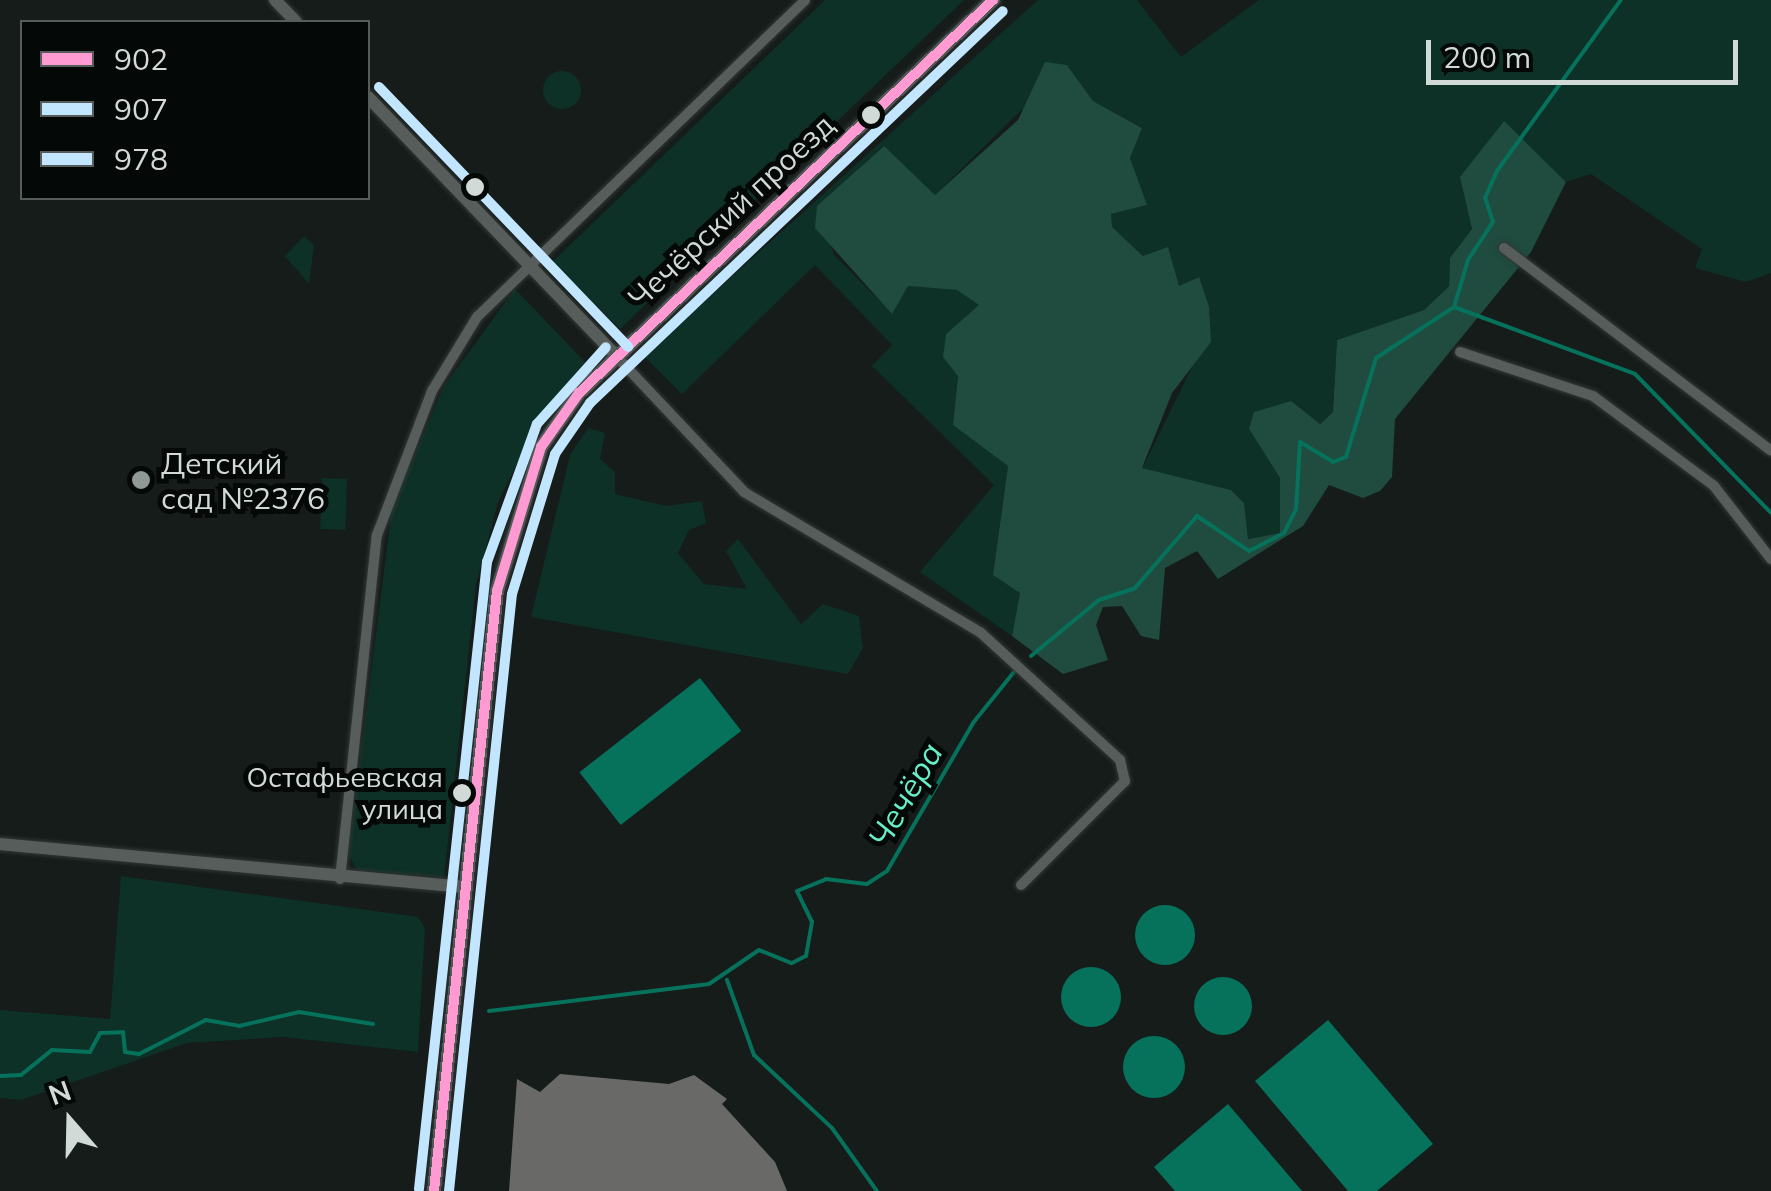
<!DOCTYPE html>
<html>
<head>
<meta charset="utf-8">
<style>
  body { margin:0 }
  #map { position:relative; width:1771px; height:1191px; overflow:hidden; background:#151c1a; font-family:Mulish,sans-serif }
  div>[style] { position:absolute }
  .green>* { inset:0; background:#0d3027; transform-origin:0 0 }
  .round { border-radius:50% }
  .forest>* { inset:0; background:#1f4c3f }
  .water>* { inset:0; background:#06725c; transform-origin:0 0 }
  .stream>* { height:4px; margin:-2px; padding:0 2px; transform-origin:2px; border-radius:2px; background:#06725c }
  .building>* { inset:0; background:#696968 }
  .roads { filter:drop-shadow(0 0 2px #333836) drop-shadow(0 0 2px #333836) }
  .minor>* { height:10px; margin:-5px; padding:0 5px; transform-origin:5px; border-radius:5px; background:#565d5b }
  .tertiary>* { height:12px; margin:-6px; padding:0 6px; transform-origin:6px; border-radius:6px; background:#565d5b }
  .secondary>* { height:14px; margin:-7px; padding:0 7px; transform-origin:7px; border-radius:7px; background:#4e5855 }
  .bus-1>* { height:10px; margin:-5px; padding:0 5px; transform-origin:5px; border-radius:5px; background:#ff9ad2 }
  .bus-2>* { height:10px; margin:-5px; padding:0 5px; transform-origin:5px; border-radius:5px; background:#c2e6ff }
  .bus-3>* { height:10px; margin:-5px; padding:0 5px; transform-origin:5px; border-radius:5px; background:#c2e6ff }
  .dots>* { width:28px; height:28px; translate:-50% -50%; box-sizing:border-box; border:5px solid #040806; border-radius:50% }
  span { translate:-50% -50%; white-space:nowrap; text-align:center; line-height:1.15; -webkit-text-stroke:10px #040806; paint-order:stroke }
  .bus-label { font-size:28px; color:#d1dad6 }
  .right { translate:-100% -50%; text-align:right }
  .street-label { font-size:30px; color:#d1dad6 }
  .poi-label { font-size:30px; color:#d1dad6 }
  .left { translate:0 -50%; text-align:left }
  .water-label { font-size:32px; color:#68eec7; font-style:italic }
  .legend { position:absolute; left:20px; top:20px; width:350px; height:180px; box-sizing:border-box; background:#040806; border:2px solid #565c59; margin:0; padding:12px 18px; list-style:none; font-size:30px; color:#d1dad6 }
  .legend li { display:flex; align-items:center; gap:20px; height:50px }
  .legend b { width:50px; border:2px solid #565c59 }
  .north { position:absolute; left:20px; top:1071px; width:100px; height:100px; -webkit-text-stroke:8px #040806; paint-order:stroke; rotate:340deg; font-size:28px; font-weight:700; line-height:40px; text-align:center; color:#d1dad6 }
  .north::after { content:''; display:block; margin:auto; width:35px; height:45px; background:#d1dad6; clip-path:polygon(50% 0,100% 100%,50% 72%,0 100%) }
  .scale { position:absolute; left:1426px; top:40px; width:312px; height:45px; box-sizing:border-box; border:5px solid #d1dad6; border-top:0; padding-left:12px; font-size:30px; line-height:35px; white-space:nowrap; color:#d1dad6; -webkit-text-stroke:8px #040806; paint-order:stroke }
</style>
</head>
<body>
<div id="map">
  <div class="green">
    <i style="clip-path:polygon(825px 0,964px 0,620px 329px,552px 262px)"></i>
    <i style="clip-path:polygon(1038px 0,1137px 0,1181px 57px,1259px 0,1771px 0,1771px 273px,1746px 282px,1695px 268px,1702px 249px,1591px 174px,1566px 182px,1503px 122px,1461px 177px,1472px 229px,1450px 258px,1449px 285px,1424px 310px,1337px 340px,1333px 412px,1319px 424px,1249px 429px,1280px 478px,1280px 533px,1247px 539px,1244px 503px,1231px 490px,1142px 469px,1197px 357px,1198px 277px,1179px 287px,1111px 227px,1111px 214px,1146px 205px,1130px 158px,1141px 127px,1093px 101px,1067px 65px,935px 195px,883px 146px,818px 206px,834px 255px,892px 313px,908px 286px,958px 290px,980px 305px,946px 334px,958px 376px,953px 425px,1008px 466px,993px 575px,1020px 593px,1012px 636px,920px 572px,994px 485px,872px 366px,892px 345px,815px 265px,682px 394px,644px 356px)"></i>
    <i class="round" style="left:543px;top:71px;width:38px;height:38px"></i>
    <i style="clip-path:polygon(304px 236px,314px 245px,309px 284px,285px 256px)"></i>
    <i style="clip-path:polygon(515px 289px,585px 362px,542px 414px,498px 502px,476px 585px,444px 877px,357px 870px,348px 854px,392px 508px,444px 386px)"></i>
    <i style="clip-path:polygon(588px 428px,605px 433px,600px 459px,615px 472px,615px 494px,666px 506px,702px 501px,706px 523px,689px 530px,678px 553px,704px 584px,747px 589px,726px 551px,738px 539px,801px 624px,823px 604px,859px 616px,863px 648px,848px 674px,531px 617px,570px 455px)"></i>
    <i style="left:322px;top:478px;width:25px;height:51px;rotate:2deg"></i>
    <i style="clip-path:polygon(121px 876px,418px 917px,425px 928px,418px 1052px,283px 1037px,187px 1043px,21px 1100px,0 1098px,0 1010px,110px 1019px)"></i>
  </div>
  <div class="forest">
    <i style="clip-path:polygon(1045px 62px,1067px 65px,1093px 101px,1142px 128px,1130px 158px,1147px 205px,1111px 214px,1112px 227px,1143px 256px,1168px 247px,1179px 286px,1199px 277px,1209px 307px,1211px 342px,1172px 393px,1142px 468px,1231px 490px,1244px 503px,1248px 539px,1280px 533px,1280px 478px,1249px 429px,1254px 412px,1291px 401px,1320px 424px,1333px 412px,1337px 340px,1424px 310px,1449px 286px,1450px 258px,1472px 229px,1460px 177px,1504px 121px,1566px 182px,1531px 252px,1395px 419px,1392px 477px,1380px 491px,1363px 498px,1329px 485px,1303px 526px,1218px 579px,1197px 551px,1165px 568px,1159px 640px,1141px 636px,1122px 606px,1103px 607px,1096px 625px,1108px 660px,1063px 674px,1012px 636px,1020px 593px,993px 575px,1008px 466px,953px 425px,958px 376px,943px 357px,946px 334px,979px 305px,957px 290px,908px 286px,892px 314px,815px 228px,817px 206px,884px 146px,935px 195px,1018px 120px)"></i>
  </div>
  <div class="water">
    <i style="left:700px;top:678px;width:67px;height:153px;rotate:52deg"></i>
    <i class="round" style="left:1135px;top:905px;width:60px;height:60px"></i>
    <i class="round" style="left:1061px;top:967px;width:60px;height:60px"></i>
    <i class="round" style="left:1194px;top:977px;width:58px;height:58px"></i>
    <i style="clip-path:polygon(1328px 1020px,1433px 1144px,1377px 1191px,1348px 1191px,1255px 1081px)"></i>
    <i class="round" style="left:1123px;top:1036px;width:62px;height:62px"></i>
    <i style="clip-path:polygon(1228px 1104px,1302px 1191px,1175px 1191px,1154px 1167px)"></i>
  </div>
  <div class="stream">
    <i style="left:1454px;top:307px;width:193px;rotate:20.3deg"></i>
    <i style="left:1635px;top:374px;width:194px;rotate:45.6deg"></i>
    <i style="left:1031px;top:656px;width:88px;rotate:-39.5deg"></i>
    <i style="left:1099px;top:600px;width:38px;rotate:-18deg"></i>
    <i style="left:1135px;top:588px;width:95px;rotate:-49.3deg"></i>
    <i style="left:1197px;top:516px;width:63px;rotate:33.9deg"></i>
    <i style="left:1249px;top:551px;width:39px;rotate:-27deg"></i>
    <i style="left:1284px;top:533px;width:27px;rotate:-63deg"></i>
    <i style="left:1296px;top:509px;width:67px;rotate:-86.6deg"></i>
    <i style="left:1300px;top:442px;width:39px;rotate:31deg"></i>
    <i style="left:1333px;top:462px;width:14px;rotate:-21deg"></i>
    <i style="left:1346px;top:457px;width:103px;rotate:-73.1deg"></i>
    <i style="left:1376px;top:358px;width:93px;rotate:-33.2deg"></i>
    <i style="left:1454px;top:307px;width:49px;rotate:-73.4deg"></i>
    <i style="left:1468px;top:260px;width:45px;rotate:-56.7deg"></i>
    <i style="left:1493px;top:222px;width:25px;rotate:-108deg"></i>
    <i style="left:1485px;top:198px;width:30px;rotate:-66deg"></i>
    <i style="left:1497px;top:171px;width:211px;rotate:-54.1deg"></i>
    <i style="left:727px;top:980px;width:80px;rotate:70.2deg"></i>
    <i style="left:754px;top:1055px;width:107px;rotate:43.1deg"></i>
    <i style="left:832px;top:1128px;width:77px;rotate:54.5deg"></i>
    <i style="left:489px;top:1011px;width:222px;rotate:-7deg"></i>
    <i style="left:709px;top:984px;width:60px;rotate:-34.2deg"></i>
    <i style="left:759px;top:950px;width:35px;rotate:22deg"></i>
    <i style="left:792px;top:963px;width:16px;rotate:-27deg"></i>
    <i style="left:806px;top:956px;width:35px;rotate:-80deg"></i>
    <i style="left:812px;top:922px;width:34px;rotate:-116deg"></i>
    <i style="left:797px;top:891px;width:31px;rotate:-22deg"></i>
    <i style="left:826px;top:879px;width:41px;rotate:7deg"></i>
    <i style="left:867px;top:884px;width:24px;rotate:-33deg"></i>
    <i style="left:887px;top:871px;width:171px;rotate:-59.8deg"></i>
    <i style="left:973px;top:723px;width:65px;rotate:-51.2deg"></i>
    <i style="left:0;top:1076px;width:21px;rotate:-3deg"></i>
    <i style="left:21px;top:1075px;width:40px;rotate:-39deg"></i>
    <i style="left:52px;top:1050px;width:38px;rotate:3deg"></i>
    <i style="left:90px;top:1052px;width:21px;rotate:-62deg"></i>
    <i style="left:100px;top:1033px;width:23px;rotate:-2deg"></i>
    <i style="left:123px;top:1032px;width:20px;rotate:84deg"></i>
    <i style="left:125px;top:1052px;width:14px;rotate:8deg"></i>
    <i style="left:139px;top:1054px;width:75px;rotate:-26.9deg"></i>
    <i style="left:206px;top:1020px;width:34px;rotate:10deg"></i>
    <i style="left:239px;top:1026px;width:62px;rotate:-13.1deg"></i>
    <i style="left:299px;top:1012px;width:75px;rotate:9.2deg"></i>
  </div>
  <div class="building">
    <i style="clip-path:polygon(560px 1074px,669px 1084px,694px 1075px,727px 1099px,722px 1104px,775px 1162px,787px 1191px,509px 1191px,517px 1079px,540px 1092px)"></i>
  </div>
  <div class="roads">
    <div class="minor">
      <i style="left:1504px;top:248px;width:335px;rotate:37.2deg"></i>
      <i style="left:1460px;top:352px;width:140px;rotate:18.3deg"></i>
      <i style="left:1593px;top:396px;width:151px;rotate:36.6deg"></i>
      <i style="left:1714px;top:486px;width:93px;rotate:52deg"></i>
      <i style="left:617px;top:357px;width:185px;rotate:46.7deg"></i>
      <i style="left:744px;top:492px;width:274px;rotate:30.7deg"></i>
      <i style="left:980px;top:632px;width:190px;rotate:42.4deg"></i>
      <i style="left:1120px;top:760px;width:22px;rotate:77deg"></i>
      <i style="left:1125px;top:781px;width:147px;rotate:135deg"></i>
      <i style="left:340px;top:879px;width:346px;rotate:-83.9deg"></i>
      <i style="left:377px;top:535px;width:154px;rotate:-69.1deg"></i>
      <i style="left:432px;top:391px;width:87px;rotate:-58.7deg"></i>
      <i style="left:477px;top:317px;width:456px;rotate:-44deg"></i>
    </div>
    <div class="tertiary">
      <i style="left:275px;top:0;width:30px;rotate:46deg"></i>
      <i style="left:368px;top:97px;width:360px;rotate:46.2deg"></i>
      <i style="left:0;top:844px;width:466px;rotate:5.3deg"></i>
    </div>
    <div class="secondary">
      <i style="left:434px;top:1191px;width:603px;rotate:-84.01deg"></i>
      <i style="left:497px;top:591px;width:151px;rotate:-73deg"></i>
      <i style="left:541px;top:447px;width:66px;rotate:-54.9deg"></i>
      <i style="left:579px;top:393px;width:571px;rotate:-43.51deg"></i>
    </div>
  </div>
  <div class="bus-1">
    <i style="left:434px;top:1191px;width:603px;rotate:-84.01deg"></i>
    <i style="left:497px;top:591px;width:151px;rotate:-73deg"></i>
    <i style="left:541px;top:447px;width:66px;rotate:-54.9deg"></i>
    <i style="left:579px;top:393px;width:571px;rotate:-43.51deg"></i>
  </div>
  <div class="bus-2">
    <i style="left:449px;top:1191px;width:600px;rotate:-83.98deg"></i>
    <i style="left:512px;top:594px;width:146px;rotate:-72.9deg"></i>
    <i style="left:555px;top:454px;width:62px;rotate:-55.5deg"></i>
    <i style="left:590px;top:403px;width:569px;rotate:-43.51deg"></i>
  </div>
  <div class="bus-3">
    <i style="left:379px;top:87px;width:360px;rotate:46.2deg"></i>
    <i style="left:419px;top:1189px;width:631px;rotate:-83.81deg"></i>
    <i style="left:487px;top:562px;width:147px;rotate:-70.1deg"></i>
    <i style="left:537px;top:424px;width:103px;rotate:-48.1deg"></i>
  </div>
  <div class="dots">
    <i style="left:871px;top:115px;background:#d1dad6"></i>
    <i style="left:475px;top:187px;background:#d1dad6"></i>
    <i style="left:141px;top:480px;background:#8f9894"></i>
    <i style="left:462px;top:793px;background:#d1dad6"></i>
  </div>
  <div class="bus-label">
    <span class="right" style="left:443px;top:793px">Остафьевская<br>улица</span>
  </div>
  <div class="street-label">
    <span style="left:731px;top:211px;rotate:-43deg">Чечёрский проезд</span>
  </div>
  <div class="poi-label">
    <span class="left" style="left:161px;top:480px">Детский<br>сад №2376</span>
  </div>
  <div class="water-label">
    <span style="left:905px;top:795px;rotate:-60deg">Чечёра</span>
  </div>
  <ul class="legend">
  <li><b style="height:12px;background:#ff9ad2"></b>902</li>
  <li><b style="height:12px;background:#c2e6ff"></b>907</li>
  <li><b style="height:12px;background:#c2e6ff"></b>978</li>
  </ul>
  <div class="north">N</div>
  <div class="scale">200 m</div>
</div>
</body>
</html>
